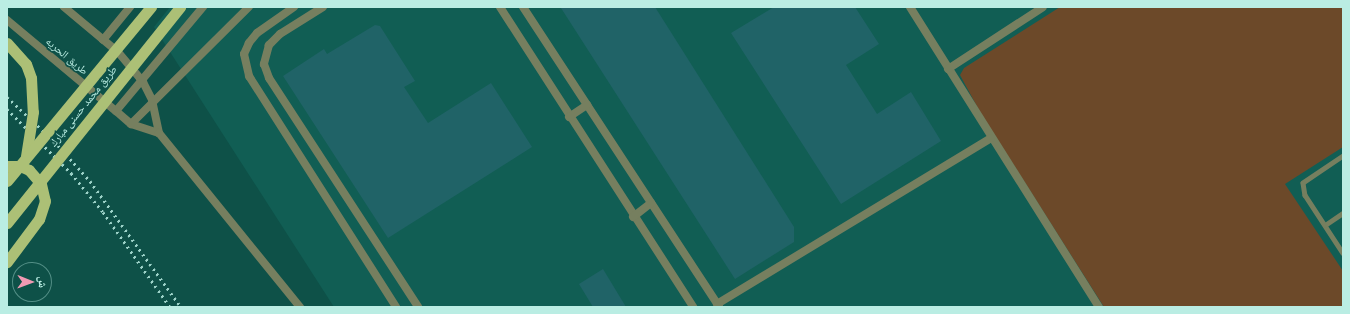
<!DOCTYPE html>
<html>
<head>
<meta charset="utf-8">
<style>
  body { margin:0 }
  #map { position:relative; width:1350px; height:314px; overflow:hidden; background:#0e5148; font-family:Poppins,"Noto Naskh Arabic",sans-serif }
  div>[style] { position:absolute }
  .built>* { inset:0; background:#115e54 }
  .green>* { inset:0; background:#6c4929 }
  .building>* { inset:0; background:#206367 }
  .service>* { height:4.5px; margin:-2.25px; padding:0 2.25px; transform-origin:2.25px; border-radius:2.25px; background:#767f5f }
  .minor>* { height:8px; margin:-4px; padding:0 4px; transform-origin:4px; border-radius:4px; background:#767f5f }
  .tertiary>* { height:8px; margin:-4px; padding:0 4px; transform-origin:4px; border-radius:4px; background:#767f5f }
  .trunk>* { height:11px; margin:-5.5px; padding:0 5.5px; transform-origin:5.5px; border-radius:5.5px; background:#acc076 }
  .rail>* { height:3px; margin-top:-1.5px; transform-origin:0; background:repeating-linear-gradient(90deg,#9dd3c9 0 2px,transparent 0 6px) }
  .trunk-bridge>* { height:11px; margin:-5.5px; padding:0 5.5px; transform-origin:5.5px; border-radius:5.5px; background:#acc076 }
  span { translate:-50% -50%; white-space:nowrap; text-align:center; line-height:1.15; -webkit-text-stroke:3.5px #0e5148; paint-order:stroke }
  .street-label { font-size:11px; color:#baede3 }
  .frame { position:absolute; inset:0; border:8px solid #baede3; pointer-events:none }
  .north { position:absolute; left:12px; top:262px; width:40px; height:40px; box-sizing:border-box; background:#0e5148; border:1px solid #538f86; border-radius:50%; rotate:91deg; font-size:11px; font-weight:700; line-height:16px; text-align:center; color:#baede3 }
  .north::after { content:''; display:block; margin:auto; width:14px; height:18px; background:#f19ab3; clip-path:polygon(50% 0,100% 100%,50% 72%,0 100%) }
</style>
</head>
<body>
<div id="map">
  <div class="built">
    <i style="clip-path:polygon(170px 7px,1343px 7px,1343px 307px,334px 307px,154px 27px)"></i>
  </div>
  <div class="green">
    <i style="clip-path:polygon(1060px 7px,1343px 7px,1343px 147px,1285px 184px,1343px 271px,1343px 307px,1104px 307px,980px 112px,960px 75px,964px 68px)"></i>
  </div>
  <div class="building">
    <i style="clip-path:polygon(655px 7px,794px 227px,794px 242px,735px 279px,561px 8px)"></i>
    <i style="clip-path:polygon(774px 7px,855px 7px,879px 44px,846px 65px,877px 114px,911px 92px,941px 141px,841px 204px,731px 33px)"></i>
    <i style="clip-path:polygon(375px 25px,380px 26px,415px 81px,404px 87px,428px 123px,491px 83px,532px 147px,388px 238px,283px 76px,324px 49px,327px 54px)"></i>
    <i style="clip-path:polygon(603px 269px,626px 307px,593px 307px,579px 284px)"></i>
  </div>
  <div class="service">
    <i style="left:1343px;top:156px;width:48px;rotate:146deg"></i>
    <i style="left:1303px;top:183px;width:12px;rotate:81deg"></i>
    <i style="left:1305px;top:195px;width:69px;rotate:56.8deg"></i>
    <i style="left:1325px;top:225px;width:22px;rotate:-34deg"></i>
  </div>
  <div class="minor">
    <i style="left:294px;top:7px;width:45px;rotate:144.9deg"></i>
    <i style="left:257px;top:33px;width:13px;rotate:129deg"></i>
    <i style="left:249px;top:43px;width:12px;rotate:114deg"></i>
    <i style="left:244px;top:54px;width:23px;rotate:77deg"></i>
    <i style="left:249px;top:76px;width:274px;rotate:57.5deg"></i>
    <i style="left:323px;top:7px;width:51px;rotate:147.9deg"></i>
    <i style="left:280px;top:34px;width:16px;rotate:135deg"></i>
    <i style="left:269px;top:45px;width:20px;rotate:105deg"></i>
    <i style="left:264px;top:64px;width:15px;rotate:70deg"></i>
    <i style="left:269px;top:78px;width:273px;rotate:56.9deg"></i>
    <i style="left:500px;top:7px;width:357px;rotate:57.2deg"></i>
    <i style="left:523px;top:7px;width:358px;rotate:56.8deg"></i>
    <i style="left:910px;top:7px;width:355px;rotate:57.8deg"></i>
    <i style="left:948px;top:69px;width:113px;rotate:-33.1deg"></i>
    <i style="left:143px;top:82px;width:20px;rotate:63deg"></i>
    <i style="left:152px;top:100px;width:34px;rotate:78deg"></i>
    <i style="left:116px;top:111px;width:20px;rotate:41deg"></i>
    <i style="left:131px;top:124px;width:29px;rotate:18deg"></i>
    <i style="left:569px;top:117px;width:22px;rotate:-34deg"></i>
    <i style="left:131px;top:124px;width:166px;rotate:-44.8deg"></i>
    <i style="left:159px;top:133px;width:224px;rotate:51deg"></i>
    <i style="left:633px;top:217px;width:23px;rotate:-38deg"></i>
    <i style="left:717px;top:304px;width:320px;rotate:-31.2deg"></i>
  </div>
  <div class="tertiary">
    <i style="left:64px;top:7px;width:70px;rotate:39.8deg"></i>
    <i style="left:118px;top:52px;width:39px;rotate:50deg"></i>
    <i style="left:7px;top:20px;width:142px;rotate:39.9deg"></i>
    <i style="left:116px;top:111px;width:136px;rotate:-50.1deg"></i>
    <i style="left:103px;top:40px;width:43px;rotate:-50.7deg"></i>
  </div>
  <div class="trunk">
    <i style="left:7px;top:166px;width:13px"></i>
    <i style="left:20px;top:166px;width:10px;rotate:24deg"></i>
    <i style="left:29px;top:170px;width:18px;rotate:49deg"></i>
    <i style="left:41px;top:184px;width:17px;rotate:77deg"></i>
    <i style="left:45px;top:201px;width:19px;rotate:108deg"></i>
    <i style="left:39px;top:219px;width:54px;rotate:126.7deg"></i>
  </div>
  <div class="rail">
    <i style="left:7px;top:97px;width:64px;rotate:43.1deg"></i>
    <i style="left:54px;top:141px;width:54px;rotate:48deg"></i>
    <i style="left:90px;top:181px;width:155px;rotate:54.2deg"></i>
    <i style="left:7px;top:109px;width:91px;rotate:45deg"></i>
    <i style="left:71px;top:173px;width:50px;rotate:50.6deg"></i>
    <i style="left:103px;top:212px;width:116px;rotate:54.8deg"></i>
  </div>
  <div class="trunk-bridge">
    <i style="left:7px;top:43px;width:28px;rotate:48deg"></i>
    <i style="left:26px;top:64px;width:15px;rotate:70deg"></i>
    <i style="left:31px;top:78px;width:34px;rotate:87deg"></i>
    <i style="left:33px;top:112px;width:45px;rotate:99deg"></i>
    <i style="left:7px;top:181px;width:226px;rotate:-50.4deg"></i>
    <i style="left:7px;top:223px;width:277px;rotate:-51.3deg"></i>
  </div>
  <div class="street-label">
    <span style="left:67px;top:56px;rotate:40deg">طريق الحريه</span>
    <span style="left:83px;top:106px;rotate:-51deg">طريق محمد حسنى مبارك</span>
  </div>
  <div class="frame"></div>
  <div class="north">ش</div>
</div>
</body>
</html>
